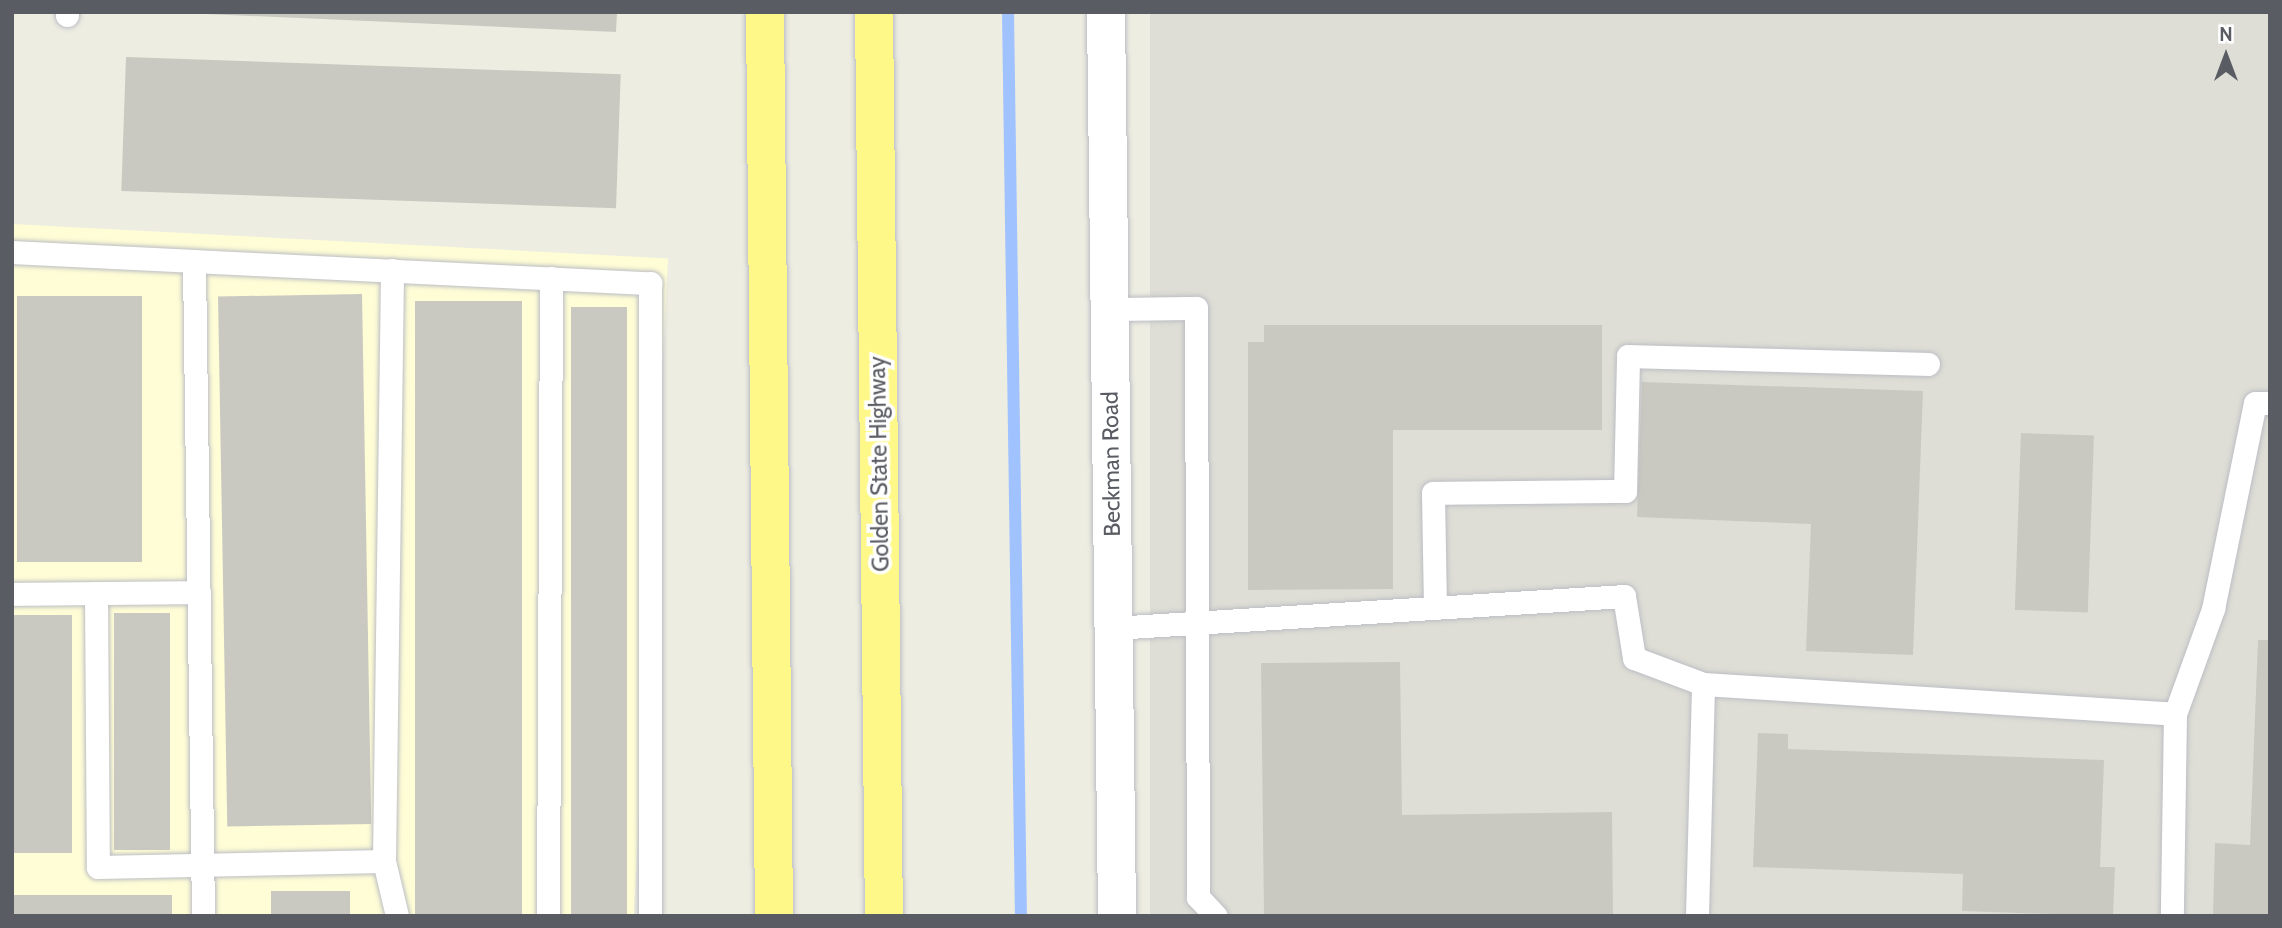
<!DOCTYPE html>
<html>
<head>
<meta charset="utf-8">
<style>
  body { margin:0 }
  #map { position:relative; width:2282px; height:928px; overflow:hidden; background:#edede2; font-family:Cabin,sans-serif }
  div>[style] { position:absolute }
  .commercial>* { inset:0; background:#fefdd6; transform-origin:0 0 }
  .industrial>* { inset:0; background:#deded6; transform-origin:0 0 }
  .stream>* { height:12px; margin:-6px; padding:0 6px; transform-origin:6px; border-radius:6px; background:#a0c2ff }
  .building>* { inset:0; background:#cac9c1; transform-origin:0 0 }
  .roads { filter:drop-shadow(0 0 2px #bcbdc4) drop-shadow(0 0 2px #bcbdc4) }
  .lane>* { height:23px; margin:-11.5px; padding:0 11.5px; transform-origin:11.5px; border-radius:11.5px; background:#fff }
  .secondary>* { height:38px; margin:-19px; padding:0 19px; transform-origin:19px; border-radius:19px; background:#fff }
  .highway>* { height:38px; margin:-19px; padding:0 19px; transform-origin:19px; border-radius:19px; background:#fef888 }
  span { translate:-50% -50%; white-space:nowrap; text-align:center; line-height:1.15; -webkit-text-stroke:7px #fff; paint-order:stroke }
  .street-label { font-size:23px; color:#5a5c63 }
  .frame { position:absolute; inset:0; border:14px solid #5a5c63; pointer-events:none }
  .north { position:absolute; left:2191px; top:21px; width:70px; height:70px; -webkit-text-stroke:5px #fff; paint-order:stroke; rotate:0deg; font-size:19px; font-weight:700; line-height:28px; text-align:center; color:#5a5c63 }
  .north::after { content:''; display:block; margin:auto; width:24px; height:32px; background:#5a5c63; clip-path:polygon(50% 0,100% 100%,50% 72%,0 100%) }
</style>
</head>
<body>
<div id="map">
  <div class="commercial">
    <i style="left:12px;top:224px;width:657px;height:692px;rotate:3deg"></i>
  </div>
  <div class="industrial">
    <i style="left:1150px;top:12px;width:1120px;height:904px"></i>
  </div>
  <div class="stream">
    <i style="left:1008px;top:12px;width:904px;rotate:89.18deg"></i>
  </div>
  <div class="building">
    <i style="clip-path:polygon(161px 12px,617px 12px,616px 32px)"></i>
    <i style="left:126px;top:57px;width:495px;height:134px;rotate:2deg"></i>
    <i style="left:362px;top:294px;width:530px;height:144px;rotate:89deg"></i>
    <i style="left:17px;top:296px;width:125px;height:266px"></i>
    <i style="left:522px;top:301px;width:615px;height:107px;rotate:90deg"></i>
    <i style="left:571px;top:307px;width:56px;height:609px"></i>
    <i style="clip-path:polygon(1264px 325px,1602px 325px,1602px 430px,1393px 430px,1393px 589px,1248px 590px,1248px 342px,1264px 342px)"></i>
    <i style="clip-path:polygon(1642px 382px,1923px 391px,1913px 655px,1806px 651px,1811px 524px,1637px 517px)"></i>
    <i style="left:2021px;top:433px;width:73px;height:177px;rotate:2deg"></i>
    <i style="left:170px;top:613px;width:237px;height:56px;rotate:90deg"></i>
    <i style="left:12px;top:615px;width:60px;height:238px"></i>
    <i style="clip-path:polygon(2258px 640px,2270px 640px,2270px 916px,2213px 914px,2215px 843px,2250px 845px)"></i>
    <i style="clip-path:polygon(1400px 662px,1402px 815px,1612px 812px,1613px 916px,1264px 916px,1261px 663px)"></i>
    <i style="clip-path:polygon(1758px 733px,1788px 734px,1788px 749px,2104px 760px,2100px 867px,2115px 867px,2113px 916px,1962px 911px,1963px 874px,1753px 867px)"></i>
    <i style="left:350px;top:891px;width:25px;height:79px;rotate:90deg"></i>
    <i style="left:172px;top:895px;width:21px;height:160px;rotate:90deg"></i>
  </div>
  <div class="roads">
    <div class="lane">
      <i style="left:67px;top:12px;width:3px;rotate:90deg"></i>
      <i style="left:12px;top:252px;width:182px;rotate:2.8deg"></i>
      <i style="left:1109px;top:309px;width:87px;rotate:-0.7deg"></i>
      <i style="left:1196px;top:308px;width:589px;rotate:89.81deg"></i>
      <i style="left:1198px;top:897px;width:26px;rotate:47deg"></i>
      <i style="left:96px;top:593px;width:274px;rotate:89.6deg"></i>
      <i style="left:98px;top:867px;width:286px;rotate:-1.2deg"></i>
      <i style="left:384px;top:861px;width:57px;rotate:76.7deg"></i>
      <i style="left:12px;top:594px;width:187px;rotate:-0.6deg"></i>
      <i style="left:1435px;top:608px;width:115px;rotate:-91deg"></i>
      <i style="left:1433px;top:493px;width:192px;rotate:-0.6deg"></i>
      <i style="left:1625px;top:491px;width:135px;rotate:-88.7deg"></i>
      <i style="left:1628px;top:356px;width:300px;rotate:1.5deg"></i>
      <i style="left:1113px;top:628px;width:512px;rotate:-3.58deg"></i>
      <i style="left:1624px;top:596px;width:63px;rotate:80.8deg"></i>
      <i style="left:1634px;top:658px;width:74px;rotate:20.6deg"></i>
      <i style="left:2175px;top:714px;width:112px;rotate:-70.1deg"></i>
      <i style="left:2213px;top:609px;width:210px;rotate:-78.5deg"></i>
      <i style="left:2255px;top:403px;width:15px"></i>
      <i style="left:384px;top:861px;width:591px;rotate:-89.22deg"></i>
      <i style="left:203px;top:916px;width:655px;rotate:-90.79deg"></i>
      <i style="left:194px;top:261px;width:457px;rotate:2.8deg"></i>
      <i style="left:650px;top:283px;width:633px;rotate:90deg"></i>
      <i style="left:548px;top:916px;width:638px;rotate:-89.73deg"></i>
      <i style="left:1697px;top:916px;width:232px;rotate:-88.5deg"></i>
      <i style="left:1703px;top:684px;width:473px;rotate:3.6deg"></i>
      <i style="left:2175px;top:714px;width:202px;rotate:90.9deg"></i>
    </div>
    <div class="secondary">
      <i style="left:1106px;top:12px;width:904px;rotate:89.3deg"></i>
    </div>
    <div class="highway">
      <i style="left:765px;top:12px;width:904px;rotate:89.43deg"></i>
      <i style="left:874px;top:12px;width:904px;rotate:89.37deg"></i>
    </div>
  </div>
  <div class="street-label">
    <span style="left:879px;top:464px;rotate:-91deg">Golden State Highway</span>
    <span style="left:1111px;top:464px;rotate:-91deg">Beckman Road</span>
  </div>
  <div class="frame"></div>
  <div class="north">N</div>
</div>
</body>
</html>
